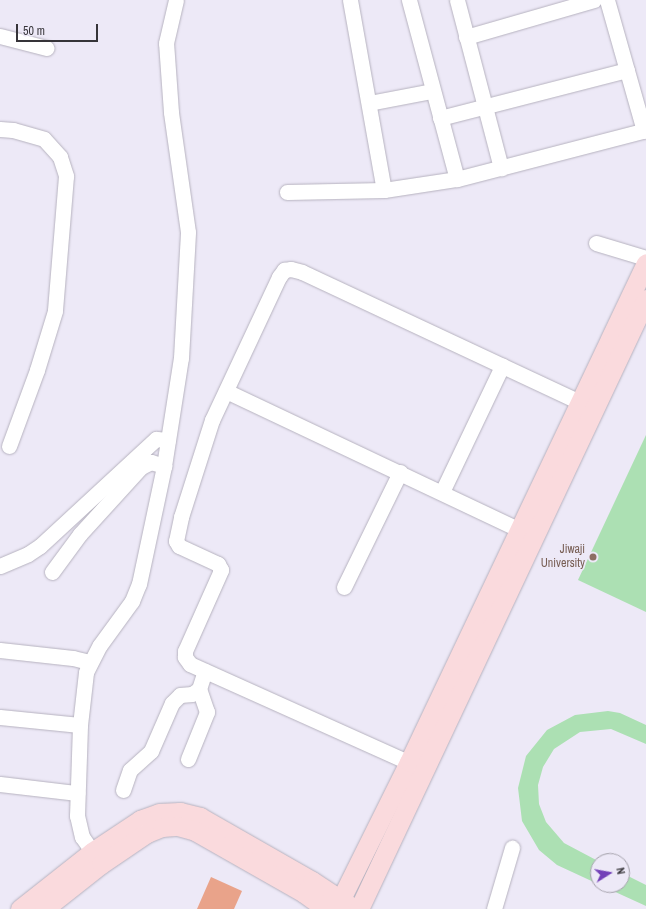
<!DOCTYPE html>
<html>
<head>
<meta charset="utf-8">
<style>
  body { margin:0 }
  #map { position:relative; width:646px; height:909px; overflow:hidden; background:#ede9f7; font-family:"Archivo Narrow",sans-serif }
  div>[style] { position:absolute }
  .green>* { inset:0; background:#ace0b3 }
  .building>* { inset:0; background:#e9a38a }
  .roads { filter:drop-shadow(0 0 1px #b6b2bf) drop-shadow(0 0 1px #b6b2bf) }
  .minor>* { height:15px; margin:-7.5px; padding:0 7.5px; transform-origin:7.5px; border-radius:7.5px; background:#fff }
  .major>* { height:19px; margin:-9.5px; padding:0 9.5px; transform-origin:9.5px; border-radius:9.5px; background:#fadadd }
  .dots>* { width:11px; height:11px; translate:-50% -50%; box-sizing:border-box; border:2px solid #ede9f7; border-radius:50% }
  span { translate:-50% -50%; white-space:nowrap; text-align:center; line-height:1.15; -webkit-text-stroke:3.5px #ede9f7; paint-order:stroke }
  .education-label { font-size:12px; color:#785e54 }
  .right { translate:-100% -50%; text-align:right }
  .north { position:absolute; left:590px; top:853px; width:40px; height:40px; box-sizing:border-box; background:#ede9f7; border:1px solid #a4a1ab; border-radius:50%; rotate:79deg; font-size:11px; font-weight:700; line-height:16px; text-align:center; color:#363439 }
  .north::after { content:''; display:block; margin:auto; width:14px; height:18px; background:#7341b8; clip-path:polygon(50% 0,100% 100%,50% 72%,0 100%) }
  .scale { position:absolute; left:16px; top:24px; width:82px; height:18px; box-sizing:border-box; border:2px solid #363439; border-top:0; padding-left:5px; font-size:12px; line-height:14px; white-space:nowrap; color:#363439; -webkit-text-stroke:3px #ede9f7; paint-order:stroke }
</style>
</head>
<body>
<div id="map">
  <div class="green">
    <i style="clip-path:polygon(646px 435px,646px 612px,578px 580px)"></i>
    <i style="clip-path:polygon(608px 711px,620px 713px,646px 725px,646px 744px,611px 729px,580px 732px,554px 749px,543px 767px,538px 785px,539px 804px,546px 822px,564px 843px,598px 861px,598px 884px,557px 865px,539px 850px,522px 821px,518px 788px,526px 756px,547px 730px,575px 715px)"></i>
    <i style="clip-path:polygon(622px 873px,646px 885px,646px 906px,600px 885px,622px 885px)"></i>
  </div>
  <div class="building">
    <i style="clip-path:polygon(211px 877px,242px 891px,234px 909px,197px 909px)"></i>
  </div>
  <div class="roads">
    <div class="minor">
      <i style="left:350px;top:0;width:193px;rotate:79.9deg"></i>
      <i style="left:409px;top:0;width:185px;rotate:75deg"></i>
      <i style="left:457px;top:179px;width:195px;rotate:-14.5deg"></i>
      <i style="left:457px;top:0;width:174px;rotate:75.3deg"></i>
      <i style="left:607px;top:0;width:136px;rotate:74.2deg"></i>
      <i style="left:0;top:36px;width:48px;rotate:14.6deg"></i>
      <i style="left:466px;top:37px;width:133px;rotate:-16.1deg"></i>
      <i style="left:369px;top:103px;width:64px;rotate:-10.8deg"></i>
      <i style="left:440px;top:118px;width:193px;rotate:-14.4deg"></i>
      <i style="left:0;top:129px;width:13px;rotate:4deg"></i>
      <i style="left:13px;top:130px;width:32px;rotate:16deg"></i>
      <i style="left:44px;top:139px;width:24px;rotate:48deg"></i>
      <i style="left:60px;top:157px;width:20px;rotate:72deg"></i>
      <i style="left:66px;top:176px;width:135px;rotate:94.7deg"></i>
      <i style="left:55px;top:311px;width:62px;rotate:107deg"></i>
      <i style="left:37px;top:370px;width:81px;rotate:110.2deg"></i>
      <i style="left:287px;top:192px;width:97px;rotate:-1.2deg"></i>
      <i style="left:384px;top:190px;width:74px;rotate:-8.6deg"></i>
      <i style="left:596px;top:243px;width:52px;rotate:16.7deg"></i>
      <i style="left:226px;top:391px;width:335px;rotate:25.3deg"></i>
      <i style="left:442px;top:492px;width:140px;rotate:-64.5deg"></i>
      <i style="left:0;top:566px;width:30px;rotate:-23deg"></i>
      <i style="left:28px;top:554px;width:14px;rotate:-34deg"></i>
      <i style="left:40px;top:546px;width:158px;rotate:-42.7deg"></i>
      <i style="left:156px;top:439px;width:12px;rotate:5deg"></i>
      <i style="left:52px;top:572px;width:47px;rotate:-53.6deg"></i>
      <i style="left:80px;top:534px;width:91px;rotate:-47.7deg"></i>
      <i style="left:141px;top:467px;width:11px;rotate:-27deg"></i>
      <i style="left:151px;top:462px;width:14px;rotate:17deg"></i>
      <i style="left:344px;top:587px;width:128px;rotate:-64deg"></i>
      <i style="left:0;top:650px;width:73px;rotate:6.3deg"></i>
      <i style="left:73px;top:658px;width:16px;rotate:14deg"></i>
      <i style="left:0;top:717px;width:80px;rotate:5.7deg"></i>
      <i style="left:188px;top:759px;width:51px;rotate:-68deg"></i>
      <i style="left:207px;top:712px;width:24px;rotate:-109deg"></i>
      <i style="left:419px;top:767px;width:251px;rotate:-155.8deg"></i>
      <i style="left:190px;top:664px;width:9px;rotate:-126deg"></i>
      <i style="left:185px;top:657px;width:6px;rotate:-90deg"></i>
      <i style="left:185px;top:651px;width:89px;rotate:-66deg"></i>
      <i style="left:221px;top:570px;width:7px;rotate:-117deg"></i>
      <i style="left:218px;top:564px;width:43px;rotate:-155.2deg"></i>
      <i style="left:179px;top:546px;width:6px;rotate:-121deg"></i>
      <i style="left:176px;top:541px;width:25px;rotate:-78deg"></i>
      <i style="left:181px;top:517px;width:102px;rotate:-72.3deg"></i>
      <i style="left:212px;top:420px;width:158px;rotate:-64.9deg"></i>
      <i style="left:279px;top:277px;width:9px;rotate:-54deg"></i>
      <i style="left:284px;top:270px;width:7px;rotate:-8deg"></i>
      <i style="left:291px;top:269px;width:11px;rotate:15deg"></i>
      <i style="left:302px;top:272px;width:318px;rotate:25.1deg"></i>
      <i style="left:0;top:784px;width:78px;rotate:6.7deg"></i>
      <i style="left:123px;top:790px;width:21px;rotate:-71deg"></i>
      <i style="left:130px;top:770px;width:28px;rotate:-42deg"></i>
      <i style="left:151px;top:751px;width:52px;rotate:-66.4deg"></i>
      <i style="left:172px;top:703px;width:11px;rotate:-45deg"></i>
      <i style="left:180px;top:695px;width:12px;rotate:-5deg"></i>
      <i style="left:192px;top:694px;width:9px;rotate:-36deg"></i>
      <i style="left:199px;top:689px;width:19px;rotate:-72deg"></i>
      <i style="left:99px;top:861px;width:29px;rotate:-125deg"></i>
      <i style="left:82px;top:837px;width:22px;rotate:-103deg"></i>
      <i style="left:77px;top:816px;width:91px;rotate:-88.1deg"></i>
      <i style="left:80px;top:725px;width:53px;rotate:-83.5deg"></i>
      <i style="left:86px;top:672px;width:30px;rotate:-63deg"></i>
      <i style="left:100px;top:645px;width:54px;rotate:-54deg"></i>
      <i style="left:132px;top:601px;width:18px;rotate:-68deg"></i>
      <i style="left:139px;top:584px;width:121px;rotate:-78deg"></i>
      <i style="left:164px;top:466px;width:109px;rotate:-81.1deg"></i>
      <i style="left:181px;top:358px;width:126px;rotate:-86.8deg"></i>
      <i style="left:188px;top:232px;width:121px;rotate:-98.1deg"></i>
      <i style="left:171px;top:112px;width:69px;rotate:-94.1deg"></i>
      <i style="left:166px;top:43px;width:44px;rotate:-76.9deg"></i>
      <i style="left:494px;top:909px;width:64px;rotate:-73.6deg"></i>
    </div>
    <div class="major">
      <i style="left:20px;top:909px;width:92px;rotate:-38.4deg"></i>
      <i style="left:92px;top:852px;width:58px;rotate:-33.7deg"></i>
      <i style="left:140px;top:820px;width:20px;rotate:-20deg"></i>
      <i style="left:159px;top:813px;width:21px;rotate:-3deg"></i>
      <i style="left:180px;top:812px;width:21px;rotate:14deg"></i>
      <i style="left:200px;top:817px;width:129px;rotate:29.7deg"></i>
      <i style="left:312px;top:881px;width:45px;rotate:33.3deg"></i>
      <i style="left:44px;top:909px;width:73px;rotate:-38.3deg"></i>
      <i style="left:101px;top:864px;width:55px;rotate:-34deg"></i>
      <i style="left:147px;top:833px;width:16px;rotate:-22deg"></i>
      <i style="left:162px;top:827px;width:16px;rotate:-4deg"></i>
      <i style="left:178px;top:826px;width:18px;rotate:16deg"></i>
      <i style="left:195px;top:831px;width:125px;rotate:29.6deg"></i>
      <i style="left:304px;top:893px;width:27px;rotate:36deg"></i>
      <i style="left:336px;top:909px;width:164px;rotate:-63.6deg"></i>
      <i style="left:409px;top:762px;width:552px;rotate:-64.59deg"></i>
      <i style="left:359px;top:909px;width:674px;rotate:-64.8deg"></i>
    </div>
  </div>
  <div class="dots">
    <i style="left:593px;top:557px;background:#8d6e63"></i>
  </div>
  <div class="education-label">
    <span class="right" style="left:585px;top:557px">Jiwaji<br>University</span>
  </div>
  <div class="north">N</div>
  <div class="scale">50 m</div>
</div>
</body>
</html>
